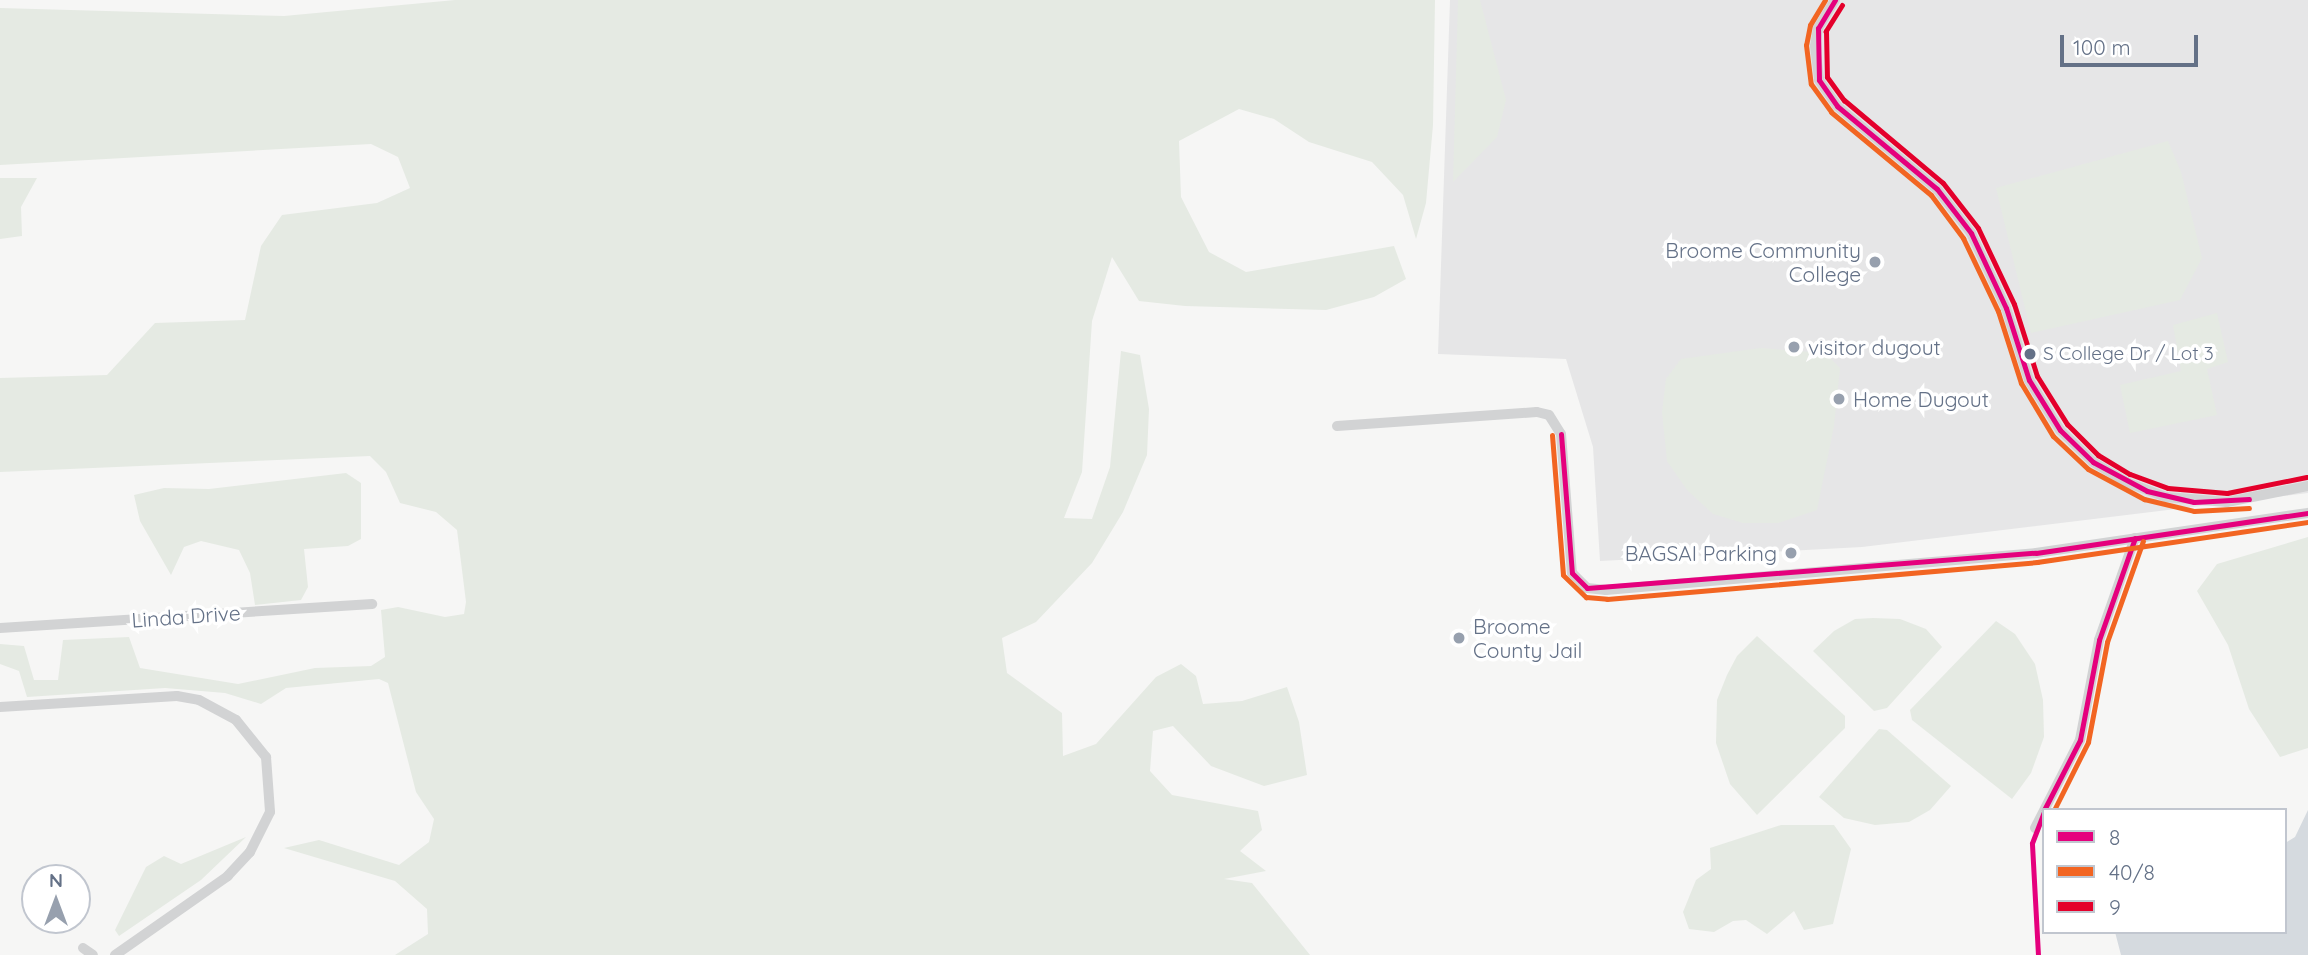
<!DOCTYPE html>
<html>
<head>
<meta charset="utf-8">
<style>
  body { margin:0 }
  #map { position:relative; width:2308px; height:955px; overflow:hidden; background:#f6f6f5; font-family:Quicksand,sans-serif }
  div>[style] { position:absolute }
  .built>* { inset:0; background:#e6e6e7 }
  .green>* { inset:0; background:#e5eae3 }
  .water>* { inset:0; background:#d5dadf }
  .minor>* { height:10px; margin:-5px; padding:0 5px; transform-origin:5px; border-radius:5px; background:#d2d3d4 }
  .bus-1>* { height:5px; margin:-2.5px; padding:0 2.5px; transform-origin:2.5px; border-radius:2.5px; background:#e5007d }
  .bus-2>* { height:5px; margin:-2.5px; padding:0 2.5px; transform-origin:2.5px; border-radius:2.5px; background:#f26522 }
  .bus-3>* { height:5px; margin:-2.5px; padding:0 2.5px; transform-origin:2.5px; border-radius:2.5px; background:#e4002b }
  .dots>* { width:19px; height:19px; translate:-50% -50%; box-sizing:border-box; border:4px solid #fff; border-radius:50% }
  span { translate:-50% -50%; white-space:nowrap; text-align:center; line-height:1.15; -webkit-text-stroke:7px #fff; paint-order:stroke }
  .bus-label { font-size:19px; color:#647187 }
  .left { translate:0 -50%; text-align:left }
  .poi-label { font-size:21px; color:#647187 }
  .right { translate:-100% -50%; text-align:right }
  .street-label { font-size:21px; color:#647187 }
  .legend { position:absolute; left:2042px; top:808px; width:245px; height:126px; box-sizing:border-box; background:#fff; border:2px solid #c1c6cf; margin:0; padding:9px 12px; list-style:none; font-size:21px; color:#647187 }
  .legend li { display:flex; align-items:center; gap:14px; height:35px }
  .legend b { width:35px; border:2px solid #c1c6cf }
  .north { position:absolute; left:21px; top:864px; width:70px; height:70px; box-sizing:border-box; background:#fff; border:2px solid #c1c6cf; border-radius:50%; rotate:0deg; font-size:19px; font-weight:700; line-height:28px; text-align:center; color:#647187 }
  .north::after { content:''; display:block; margin:auto; width:24px; height:32px; background:#97a0ae; clip-path:polygon(50% 0,100% 100%,50% 72%,0 100%) }
  .scale { position:absolute; left:2060px; top:35px; width:138px; height:32px; box-sizing:border-box; border:4px solid #647187; border-top:0; padding-left:9px; font-size:21px; line-height:24px; white-space:nowrap; color:#647187; -webkit-text-stroke:5px #fff; paint-order:stroke }
</style>
</head>
<body>
<div id="map">
  <div class="built">
    <i style="clip-path:polygon(1450px 0,2308px 0,2308px 493px,1862px 547px,1600px 561px,1593px 447px,1566px 359px,1438px 354px)"></i>
  </div>
  <div class="green">
    <i style="clip-path:polygon(455px 0,1435px 0,1433px 125px,1426px 203px,1416px 239px,1403px 195px,1372px 162px,1309px 142px,1274px 119px,1239px 109px,1179px 141px,1181px 197px,1209px 252px,1246px 272px,1394px 246px,1406px 279px,1374px 297px,1326px 310px,1185px 306px,1139px 301px,1112px 257px,1092px 321px,1082px 472px,1064px 518px,1092px 519px,1110px 467px,1121px 351px,1140px 355px,1149px 409px,1147px 455px,1123px 512px,1092px 563px,1036px 622px,1002px 638px,1007px 673px,1062px 713px,1063px 756px,1096px 744px,1156px 677px,1181px 664px,1196px 676px,1203px 704px,1242px 701px,1287px 687px,1299px 722px,1307px 775px,1264px 786px,1211px 766px,1173px 726px,1153px 731px,1150px 771px,1172px 795px,1258px 811px,1262px 830px,1240px 851px,1266px 871px,1224px 879px,1252px 883px,1310px 955px,395px 955px,428px 934px,427px 909px,395px 881px,284px 848px,319px 840px,399px 865px,429px 842px,434px 819px,416px 792px,388px 683px,379px 679px,286px 688px,261px 704px,225px 693px,165px 688px,27px 697px,19px 671px,0 664px,0 644px,24px 646px,34px 680px,58px 680px,63px 640px,129px 637px,140px 668px,238px 684px,315px 668px,371px 666px,385px 657px,381px 610px,398px 607px,445px 617px,464px 614px,466px 602px,457px 530px,436px 512px,400px 503px,386px 472px,370px 456px,0 472px,0 378px,107px 375px,155px 323px,245px 320px,261px 246px,282px 215px,377px 203px,410px 188px,398px 157px,371px 144px,0 165px,0 8px,284px 16px)"></i>
    <i style="clip-path:polygon(1458px 0,1480px 0,1506px 100px,1497px 137px,1453px 182px)"></i>
    <i style="clip-path:polygon(2168px 141px,2181px 172px,2202px 258px,2180px 300px,2031px 333px,1996px 188px)"></i>
    <i style="clip-path:polygon(0 178px,37px 178px,21px 207px,22px 236px,0 239px)"></i>
    <i style="clip-path:polygon(2217px 313px,2228px 362px,2207px 369px,2217px 415px,2130px 433px,2120px 385px,2181px 371px,2173px 325px)"></i>
    <i style="clip-path:polygon(1760px 348px,1825px 353px,1840px 368px,1834px 426px,1817px 510px,1778px 523px,1743px 523px,1713px 514px,1687px 490px,1667px 461px,1662px 412px,1666px 379px,1681px 359px)"></i>
    <i style="clip-path:polygon(346px 473px,361px 483px,361px 539px,348px 546px,304px 549px,308px 587px,301px 600px,255px 605px,250px 573px,239px 550px,201px 541px,184px 547px,171px 575px,140px 521px,134px 495px,164px 488px,209px 489px)"></i>
    <i style="clip-path:polygon(2308px 537px,2308px 748px,2280px 757px,2249px 709px,2228px 645px,2197px 591px,2217px 564px)"></i>
    <i style="clip-path:polygon(1873px 618px,1900px 619px,1926px 629px,1942px 647px,1887px 708px,1874px 711px,1813px 651px,1834px 631px,1855px 619px)"></i>
    <i style="clip-path:polygon(1996px 621px,2015px 634px,2035px 664px,2043px 700px,2044px 737px,2031px 773px,2012px 799px,1912px 720px,1910px 710px)"></i>
    <i style="clip-path:polygon(1757px 636px,1845px 716px,1845px 728px,1757px 815px,1730px 784px,1716px 743px,1717px 700px,1727px 675px,1737px 656px)"></i>
    <i style="clip-path:polygon(1879px 729px,1887px 730px,1951px 786px,1930px 810px,1909px 822px,1875px 825px,1844px 818px,1819px 797px)"></i>
    <i style="clip-path:polygon(1781px 825px,1834px 825px,1851px 849px,1833px 924px,1804px 930px,1794px 911px,1767px 934px,1746px 920px,1733px 921px,1714px 932px,1689px 929px,1683px 912px,1696px 880px,1711px 869px,1710px 848px)"></i>
    <i style="clip-path:polygon(246px 837px,201px 880px,119px 936px,115px 930px,146px 867px,164px 856px,181px 864px)"></i>
  </div>
  <div class="water">
    <i style="clip-path:polygon(2308px 810px,2308px 955px,2121px 955px,2115px 932px,2285px 932px,2285px 843px,2295px 837px)"></i>
  </div>
  <div class="minor">
    <i style="left:1835px;top:0;width:33px;rotate:121deg"></i>
    <i style="left:1818px;top:28px;width:18px;rotate:99deg"></i>
    <i style="left:1815px;top:46px;width:34px;rotate:83deg"></i>
    <i style="left:1819px;top:80px;width:32px;rotate:55deg"></i>
    <i style="left:1837px;top:106px;width:130px;rotate:39.7deg"></i>
    <i style="left:1937px;top:189px;width:56px;rotate:52.3deg"></i>
    <i style="left:1971px;top:233px;width:83px;rotate:65deg"></i>
    <i style="left:2006px;top:308px;width:76px;rotate:72.3deg"></i>
    <i style="left:2029px;top:380px;width:59px;rotate:58.2deg"></i>
    <i style="left:2060px;top:430px;width:46px;rotate:44.1deg"></i>
    <i style="left:2093px;top:462px;width:39px;rotate:31deg"></i>
    <i style="left:2126px;top:482px;width:43px;rotate:20.6deg"></i>
    <i style="left:2166px;top:497px;width:61px;rotate:4.7deg"></i>
    <i style="left:2227px;top:502px;width:83px;rotate:-11.2deg"></i>
    <i style="left:1337px;top:426px;width:200px;rotate:-4deg"></i>
    <i style="left:1537px;top:412px;width:12px;rotate:14deg"></i>
    <i style="left:1549px;top:415px;width:22px;rotate:58deg"></i>
    <i style="left:1561px;top:434px;width:139px;rotate:85.5deg"></i>
    <i style="left:1572px;top:573px;width:21px;rotate:45deg"></i>
    <i style="left:1587px;top:588px;width:19px;rotate:6deg"></i>
    <i style="left:1606px;top:590px;width:432px;rotate:-4.9deg"></i>
    <i style="left:2036px;top:553px;width:275px;rotate:-8.4deg"></i>
    <i style="left:0;top:628px;width:373px;rotate:-3.7deg"></i>
    <i style="left:0;top:707px;width:177px;rotate:-3.6deg"></i>
    <i style="left:177px;top:696px;width:22px;rotate:10deg"></i>
    <i style="left:199px;top:700px;width:42px;rotate:28.4deg"></i>
    <i style="left:236px;top:720px;width:48px;rotate:51deg"></i>
    <i style="left:266px;top:757px;width:55px;rotate:85.8deg"></i>
    <i style="left:270px;top:812px;width:45px;rotate:116.6deg"></i>
    <i style="left:250px;top:852px;width:33px;rotate:133deg"></i>
    <i style="left:228px;top:876px;width:138px;rotate:145deg"></i>
    <i style="left:2035px;top:828px;width:99px;rotate:-62.9deg"></i>
    <i style="left:2080px;top:740px;width:102px;rotate:-79.2deg"></i>
    <i style="left:2099px;top:640px;width:108px;rotate:-70.6deg"></i>
    <i style="left:83px;top:948px;width:12px;rotate:35deg"></i>
  </div>
  <div class="bus-1">
    <i style="left:1835px;top:0;width:33px;rotate:121deg"></i>
    <i style="left:1818px;top:28px;width:52px;rotate:88.9deg"></i>
    <i style="left:1819px;top:80px;width:32px;rotate:55deg"></i>
    <i style="left:1837px;top:106px;width:130px;rotate:39.7deg"></i>
    <i style="left:1937px;top:189px;width:56px;rotate:52.3deg"></i>
    <i style="left:1971px;top:233px;width:83px;rotate:65deg"></i>
    <i style="left:2006px;top:308px;width:76px;rotate:72.3deg"></i>
    <i style="left:2029px;top:380px;width:59px;rotate:58.2deg"></i>
    <i style="left:2060px;top:430px;width:46px;rotate:44.1deg"></i>
    <i style="left:2093px;top:462px;width:61px;rotate:28.2deg"></i>
    <i style="left:2147px;top:491px;width:48px;rotate:13.2deg"></i>
    <i style="left:2194px;top:502px;width:55px;rotate:-3.1deg"></i>
    <i style="left:1561px;top:434px;width:139px;rotate:85.5deg"></i>
    <i style="left:1572px;top:573px;width:21px;rotate:45deg"></i>
    <i style="left:1587px;top:588px;width:450px;rotate:-4.5deg"></i>
    <i style="left:2036px;top:553px;width:275px;rotate:-8.4deg"></i>
    <i style="left:2044px;top:810px;width:79px;rotate:-62.8deg"></i>
    <i style="left:2080px;top:740px;width:102px;rotate:-79.2deg"></i>
    <i style="left:2099px;top:640px;width:108px;rotate:-70.6deg"></i>
    <i style="left:2038px;top:955px;width:112px;rotate:-93.1deg"></i>
    <i style="left:2032px;top:843px;width:34px;rotate:-69deg"></i>
  </div>
  <div class="bus-2">
    <i style="left:1825px;top:0;width:29px;rotate:121deg"></i>
    <i style="left:1810px;top:25px;width:20px;rotate:101deg"></i>
    <i style="left:1806px;top:45px;width:39px;rotate:83deg"></i>
    <i style="left:1811px;top:84px;width:34px;rotate:54deg"></i>
    <i style="left:1831px;top:112px;width:130px;rotate:39.7deg"></i>
    <i style="left:1931px;top:195px;width:54px;rotate:53.3deg"></i>
    <i style="left:1963px;top:238px;width:81px;rotate:64.4deg"></i>
    <i style="left:1998px;top:311px;width:76px;rotate:72.3deg"></i>
    <i style="left:2021px;top:383px;width:62px;rotate:58.9deg"></i>
    <i style="left:2053px;top:436px;width:48px;rotate:43.3deg"></i>
    <i style="left:2088px;top:469px;width:64px;rotate:28.2deg"></i>
    <i style="left:2144px;top:499px;width:51px;rotate:13.5deg"></i>
    <i style="left:2194px;top:511px;width:55px;rotate:-3.1deg"></i>
    <i style="left:1552px;top:435px;width:140px;rotate:85.5deg"></i>
    <i style="left:1563px;top:575px;width:32px;rotate:44deg"></i>
    <i style="left:1586px;top:597px;width:21px;rotate:5deg"></i>
    <i style="left:1607px;top:599px;width:432px;rotate:-4.9deg"></i>
    <i style="left:2037px;top:562px;width:274px;rotate:-8.4deg"></i>
    <i style="left:2054px;top:810px;width:76px;rotate:-63.4deg"></i>
    <i style="left:2088px;top:742px;width:102px;rotate:-79.2deg"></i>
    <i style="left:2107px;top:642px;width:107px;rotate:-70.4deg"></i>
    <i style="left:2044px;top:830px;width:69px;rotate:90deg"></i>
  </div>
  <div class="bus-3">
    <i style="left:1842px;top:5px;width:31px;rotate:122deg"></i>
    <i style="left:1826px;top:31px;width:46px;rotate:88.8deg"></i>
    <i style="left:1827px;top:77px;width:29px;rotate:54deg"></i>
    <i style="left:1844px;top:100px;width:129px;rotate:40deg"></i>
    <i style="left:1943px;top:183px;width:57px;rotate:52.1deg"></i>
    <i style="left:1978px;top:228px;width:84px;rotate:64.7deg"></i>
    <i style="left:2014px;top:304px;width:76px;rotate:72.3deg"></i>
    <i style="left:2037px;top:376px;width:57px;rotate:58deg"></i>
    <i style="left:2067px;top:424px;width:44px;rotate:45deg"></i>
    <i style="left:2098px;top:455px;width:37px;rotate:31deg"></i>
    <i style="left:2130px;top:474px;width:40px;rotate:20.2deg"></i>
    <i style="left:2168px;top:488px;width:59px;rotate:4.8deg"></i>
    <i style="left:2227px;top:493px;width:81px;rotate:-11.4deg"></i>
  </div>
  <div class="dots">
    <i style="left:1875px;top:262px;background:#97a0ae"></i>
    <i style="left:1794px;top:347px;background:#97a0ae"></i>
    <i style="left:2030px;top:354px;background:#647187"></i>
    <i style="left:1839px;top:399px;background:#97a0ae"></i>
    <i style="left:1791px;top:553px;background:#97a0ae"></i>
    <i style="left:1459px;top:638px;background:#97a0ae"></i>
  </div>
  <div class="bus-label">
    <span class="left" style="left:2043px;top:354px">S College Dr / Lot 3</span>
  </div>
  <div class="poi-label">
    <span class="right" style="left:1861px;top:262px">Broome Community<br>College</span>
    <span class="left" style="left:1808px;top:347px">visitor dugout</span>
    <span class="left" style="left:1853px;top:399px">Home Dugout</span>
    <span class="right" style="left:1777px;top:553px">BAGSAI Parking</span>
    <span class="left" style="left:1473px;top:638px">Broome<br>County Jail</span>
  </div>
  <div class="street-label">
    <span style="left:186px;top:616px;rotate:-4deg">Linda Drive</span>
  </div>
  <ul class="legend">
  <li><b style="height:9px;background:#e5007d"></b>8</li>
  <li><b style="height:9px;background:#f26522"></b>40/8</li>
  <li><b style="height:9px;background:#e4002b"></b>9</li>
  </ul>
  <div class="north">N</div>
  <div class="scale">100 m</div>
</div>
</body>
</html>
